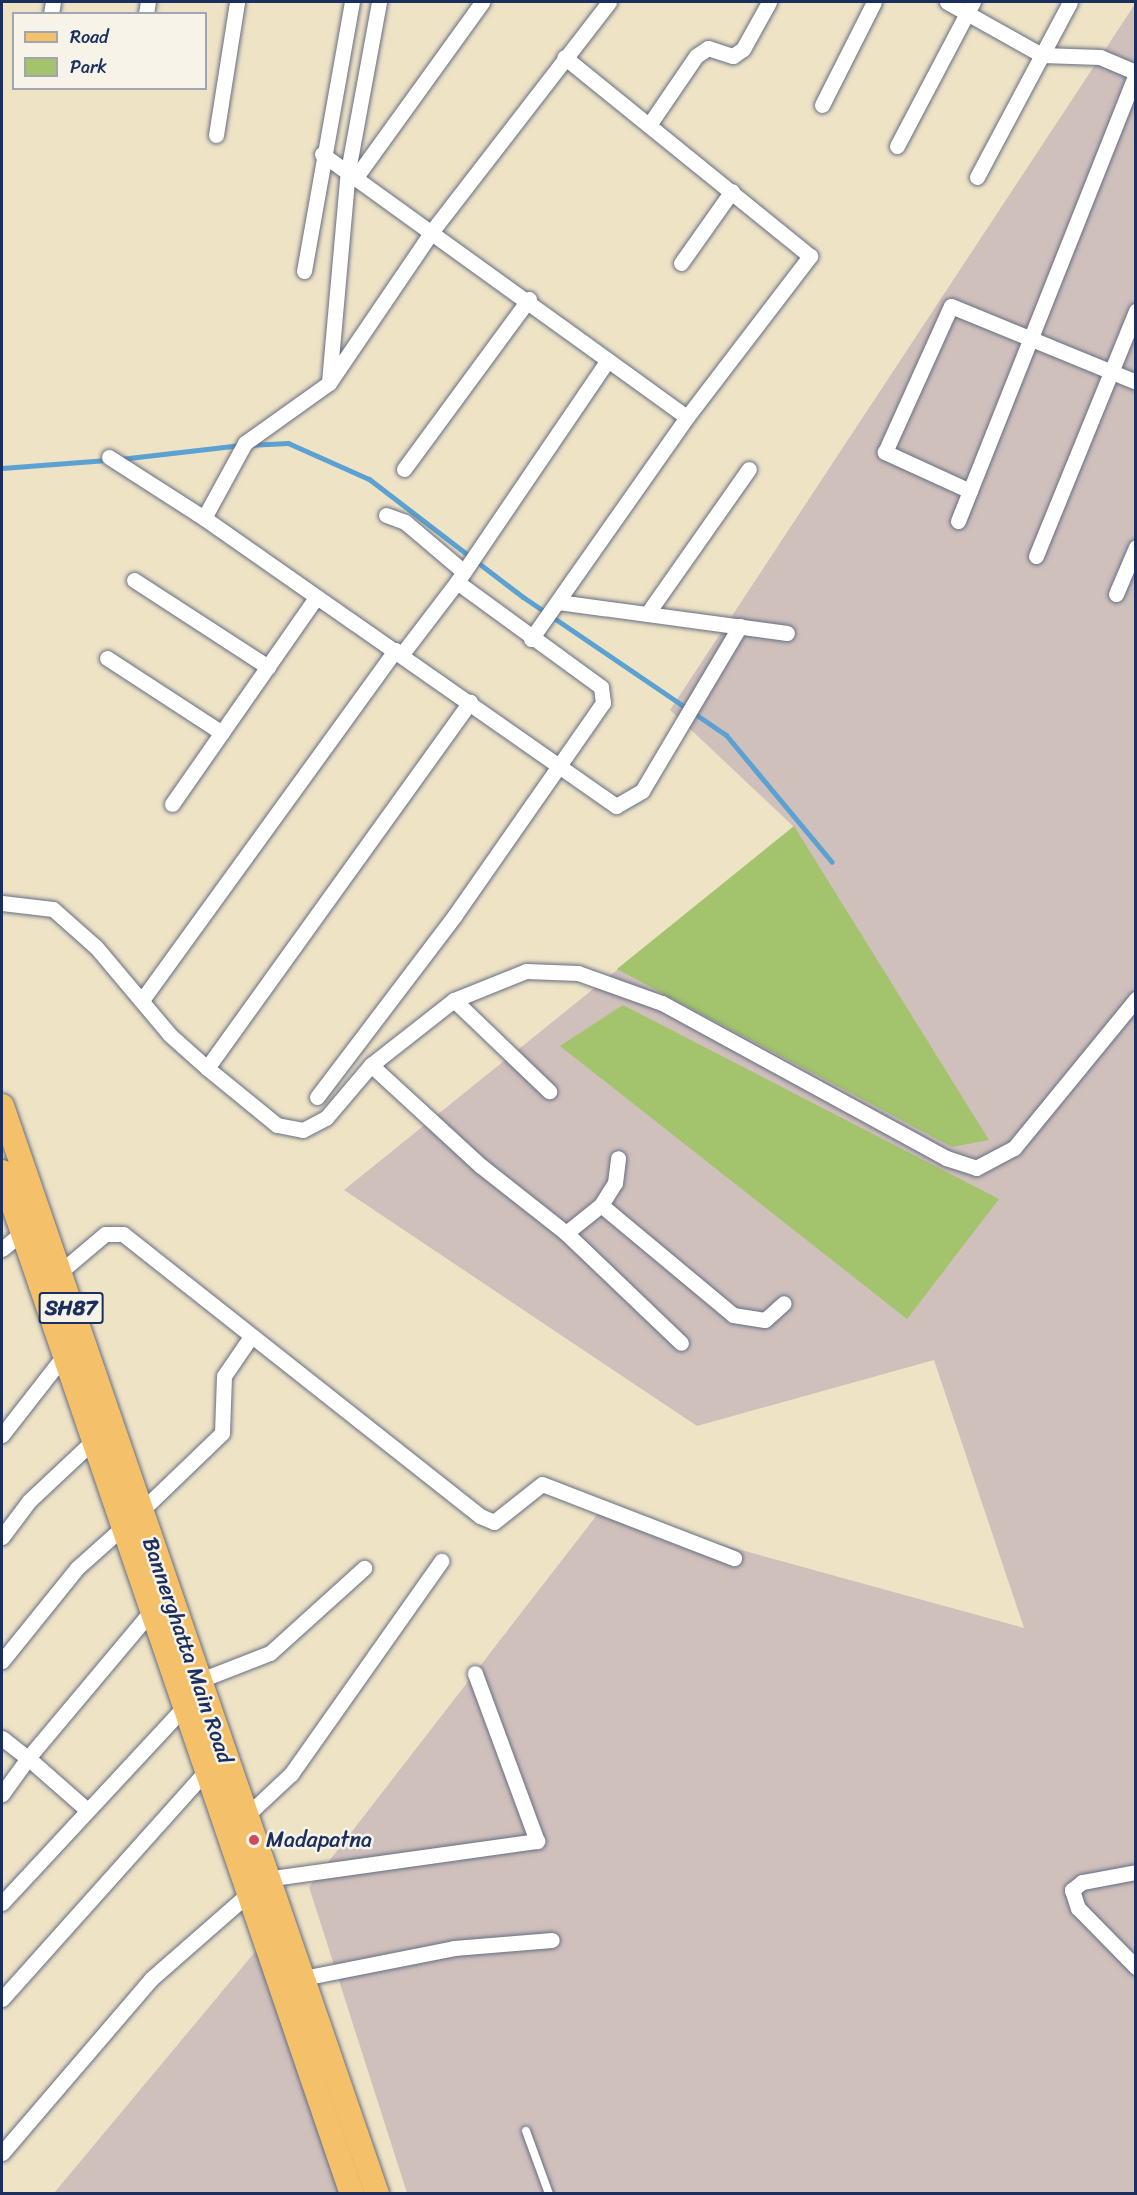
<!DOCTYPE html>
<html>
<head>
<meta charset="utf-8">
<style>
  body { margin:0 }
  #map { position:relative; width:1137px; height:2195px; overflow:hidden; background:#efe3c6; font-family:Sriracha,sans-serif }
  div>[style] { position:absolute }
  .industrial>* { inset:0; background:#d0c0bc }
  .green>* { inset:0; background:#a3c36c }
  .stream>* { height:5px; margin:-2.5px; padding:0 2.5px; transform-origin:2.5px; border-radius:2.5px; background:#5ba1d1 }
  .roads { filter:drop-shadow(0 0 2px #656e82) drop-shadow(0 0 2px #656e82) }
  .lane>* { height:8px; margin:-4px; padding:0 4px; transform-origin:4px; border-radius:4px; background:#fff }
  .street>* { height:15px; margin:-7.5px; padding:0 7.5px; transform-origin:7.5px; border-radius:7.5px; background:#fff }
  .primary>* { height:24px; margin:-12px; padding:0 12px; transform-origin:12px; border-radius:12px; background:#f4c16a }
  .dots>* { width:16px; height:16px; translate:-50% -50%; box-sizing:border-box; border:3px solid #f7f3e8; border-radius:50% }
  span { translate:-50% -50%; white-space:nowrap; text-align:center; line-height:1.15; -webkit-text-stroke:5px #f7f3e8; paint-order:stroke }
  .shield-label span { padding:2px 4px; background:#f7f3e8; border:2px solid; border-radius:4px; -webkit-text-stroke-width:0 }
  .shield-label { font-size:21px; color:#1b2f5e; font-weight:700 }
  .street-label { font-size:22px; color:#1b2f5e }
  .poi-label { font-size:22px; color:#1b2f5e }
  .left { translate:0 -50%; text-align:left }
  .frame { position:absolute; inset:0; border:3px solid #1b2f5e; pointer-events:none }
  .legend { position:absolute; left:12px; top:12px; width:195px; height:78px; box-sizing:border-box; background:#f7f3e8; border:2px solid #9fa5b1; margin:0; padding:8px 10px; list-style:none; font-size:18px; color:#1b2f5e }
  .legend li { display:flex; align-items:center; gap:12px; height:30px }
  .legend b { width:30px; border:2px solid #9fa5b1 }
</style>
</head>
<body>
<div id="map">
  <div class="industrial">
    <i style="clip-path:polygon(1135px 4px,1135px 2193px,407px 2193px,309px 1887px,600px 1511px,1024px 1628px,934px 1360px,697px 1426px,344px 1190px,794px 827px,670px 710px)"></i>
    <i style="clip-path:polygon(260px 1946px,346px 2193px,54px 2193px)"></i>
  </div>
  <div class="green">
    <i style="clip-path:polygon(794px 826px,989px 1140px,952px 1147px,617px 969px)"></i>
    <i style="clip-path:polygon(623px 1005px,999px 1199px,907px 1319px,560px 1046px)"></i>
  </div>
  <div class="stream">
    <i style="left:251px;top:445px;width:37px;rotate:-3deg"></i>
    <i style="left:288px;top:443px;width:89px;rotate:24deg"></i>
    <i style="left:369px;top:479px;width:194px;rotate:37.5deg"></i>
    <i style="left:523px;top:597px;width:245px;rotate:34.2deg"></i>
    <i style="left:726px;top:735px;width:165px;rotate:50.2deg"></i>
    <i style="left:120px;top:459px;width:122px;rotate:-6.6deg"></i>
    <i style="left:2px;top:468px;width:105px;rotate:-4.4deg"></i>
  </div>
  <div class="roads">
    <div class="lane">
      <i style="left:526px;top:2131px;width:67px;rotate:69.9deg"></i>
    </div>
    <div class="street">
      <i style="left:609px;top:2px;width:288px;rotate:127.7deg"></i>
      <i style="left:433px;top:230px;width:185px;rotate:124.2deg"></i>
      <i style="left:329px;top:383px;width:103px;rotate:144.5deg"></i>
      <i style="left:245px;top:443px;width:85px;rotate:118.7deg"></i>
      <i style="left:204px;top:518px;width:503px;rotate:34.95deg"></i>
      <i style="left:616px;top:806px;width:30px;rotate:-30deg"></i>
      <i style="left:642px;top:791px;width:192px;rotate:-59.3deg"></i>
      <i style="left:947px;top:2px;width:109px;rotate:29.2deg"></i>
      <i style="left:1042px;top:55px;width:58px;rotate:2deg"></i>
      <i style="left:1100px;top:57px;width:39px;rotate:23deg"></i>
      <i style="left:51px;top:14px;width:12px;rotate:-81deg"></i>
      <i style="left:146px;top:14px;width:12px;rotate:-81deg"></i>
      <i style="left:822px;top:105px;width:115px;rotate:-63.2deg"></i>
      <i style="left:649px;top:125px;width:83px;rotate:-55.7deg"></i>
      <i style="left:696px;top:56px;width:14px;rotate:-34deg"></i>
      <i style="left:708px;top:48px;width:26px;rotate:18deg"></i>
      <i style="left:733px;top:56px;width:12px;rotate:-35deg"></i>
      <i style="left:743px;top:49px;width:54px;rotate:-61deg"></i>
      <i style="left:216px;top:135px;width:135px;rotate:-81deg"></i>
      <i style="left:897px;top:146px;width:163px;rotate:-62.2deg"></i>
      <i style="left:322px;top:154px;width:450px;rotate:35.8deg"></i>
      <i style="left:356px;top:177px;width:216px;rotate:-54.2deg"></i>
      <i style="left:977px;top:177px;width:198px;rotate:-62deg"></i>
      <i style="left:681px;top:263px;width:88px;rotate:-54.7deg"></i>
      <i style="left:304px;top:271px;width:273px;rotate:-79.9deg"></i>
      <i style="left:329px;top:382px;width:212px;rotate:-84.9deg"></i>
      <i style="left:348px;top:171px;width:172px;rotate:-79.6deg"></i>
      <i style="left:109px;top:457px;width:113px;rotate:32.7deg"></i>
      <i style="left:404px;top:469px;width:211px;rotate:-53.7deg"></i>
      <i style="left:970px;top:491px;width:94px;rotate:-155.4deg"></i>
      <i style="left:885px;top:452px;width:160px;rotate:-65.7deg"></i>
      <i style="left:951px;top:306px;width:200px;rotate:22.3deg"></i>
      <i style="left:386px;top:515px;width:20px;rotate:20deg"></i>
      <i style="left:405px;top:522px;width:77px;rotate:40.3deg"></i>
      <i style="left:958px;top:521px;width:481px;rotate:-68.3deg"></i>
      <i style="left:1036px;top:556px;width:265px;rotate:-67.8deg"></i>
      <i style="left:134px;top:580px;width:160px;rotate:33deg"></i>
      <i style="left:457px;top:582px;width:268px;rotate:-55.8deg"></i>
      <i style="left:1116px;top:594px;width:51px;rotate:-66.9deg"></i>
      <i style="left:558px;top:602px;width:231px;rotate:7.7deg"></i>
      <i style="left:647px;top:614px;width:177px;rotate:-54.9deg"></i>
      <i style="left:531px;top:639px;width:271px;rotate:-54.9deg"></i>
      <i style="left:687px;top:417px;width:203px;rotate:-52.6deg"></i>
      <i style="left:810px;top:256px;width:316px;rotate:-141deg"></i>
      <i style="left:107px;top:658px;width:137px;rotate:33.1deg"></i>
      <i style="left:172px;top:804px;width:250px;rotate:-55.1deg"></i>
      <i style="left:2px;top:903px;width:51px;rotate:6.7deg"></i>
      <i style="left:53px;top:909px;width:57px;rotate:41.5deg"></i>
      <i style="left:96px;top:947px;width:115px;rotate:49.9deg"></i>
      <i style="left:170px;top:1035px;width:50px;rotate:41.7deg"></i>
      <i style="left:207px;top:1068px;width:90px;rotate:39.2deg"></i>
      <i style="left:277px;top:1125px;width:26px;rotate:11deg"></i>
      <i style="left:303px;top:1130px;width:26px;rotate:-28deg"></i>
      <i style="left:326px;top:1118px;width:70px;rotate:-49.7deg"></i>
      <i style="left:371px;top:1065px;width:105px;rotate:-38.1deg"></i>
      <i style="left:454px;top:1000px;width:78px;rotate:-21.9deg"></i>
      <i style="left:526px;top:971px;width:52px;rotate:2.2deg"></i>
      <i style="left:578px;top:973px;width:89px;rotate:19.7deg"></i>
      <i style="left:662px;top:1003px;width:324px;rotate:28.6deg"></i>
      <i style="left:946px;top:1158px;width:32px;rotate:18deg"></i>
      <i style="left:976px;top:1168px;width:43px;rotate:-27.8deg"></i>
      <i style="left:1014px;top:1148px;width:193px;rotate:-50.7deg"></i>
      <i style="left:142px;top:1000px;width:432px;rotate:-54.1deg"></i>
      <i style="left:454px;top:1000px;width:132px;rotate:43.8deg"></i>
      <i style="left:371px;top:1065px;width:149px;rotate:42.6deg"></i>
      <i style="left:481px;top:1166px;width:108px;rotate:38.2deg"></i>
      <i style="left:566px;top:1233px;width:45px;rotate:-38.7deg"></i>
      <i style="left:601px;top:1205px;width:26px;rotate:-58deg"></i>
      <i style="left:615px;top:1183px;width:25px;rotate:-83deg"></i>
      <i style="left:207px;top:1068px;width:451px;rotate:-54.3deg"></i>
      <i style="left:317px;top:1097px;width:228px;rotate:-52.8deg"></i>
      <i style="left:455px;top:915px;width:259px;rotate:-55.1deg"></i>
      <i style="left:603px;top:703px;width:16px;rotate:-97deg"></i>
      <i style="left:601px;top:687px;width:178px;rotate:-143.9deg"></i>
      <i style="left:457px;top:582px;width:91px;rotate:127.4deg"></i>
      <i style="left:601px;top:1205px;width:172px;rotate:39.8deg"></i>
      <i style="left:733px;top:1315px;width:32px;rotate:9deg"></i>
      <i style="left:765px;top:1320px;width:25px;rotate:-42deg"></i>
      <i style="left:566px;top:1233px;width:159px;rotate:43.7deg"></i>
      <i style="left:2px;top:1249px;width:26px;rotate:-39deg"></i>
      <i style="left:59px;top:1273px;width:60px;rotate:-40.3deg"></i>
      <i style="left:105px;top:1234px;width:18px"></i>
      <i style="left:123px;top:1234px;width:455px;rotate:38.3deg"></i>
      <i style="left:480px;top:1516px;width:15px;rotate:23deg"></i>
      <i style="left:494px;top:1522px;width:61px;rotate:-38.4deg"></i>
      <i style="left:542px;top:1484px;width:206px;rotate:21.1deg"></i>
      <i style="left:2px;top:1435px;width:99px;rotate:-52deg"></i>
      <i style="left:141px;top:1511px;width:112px;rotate:-43.9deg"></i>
      <i style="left:222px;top:1433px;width:57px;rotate:-88deg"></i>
      <i style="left:224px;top:1376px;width:46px;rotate:-55.6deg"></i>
      <i style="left:2px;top:1537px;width:45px;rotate:-53.1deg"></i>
      <i style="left:29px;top:1501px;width:88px;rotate:-43.2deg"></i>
      <i style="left:2px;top:1661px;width:119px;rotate:-51.1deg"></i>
      <i style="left:77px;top:1568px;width:62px;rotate:-41.7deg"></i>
      <i style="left:198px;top:1681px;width:77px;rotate:-21.3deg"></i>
      <i style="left:270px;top:1653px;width:127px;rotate:-42.1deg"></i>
      <i style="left:2px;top:1738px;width:33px;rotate:38deg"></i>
      <i style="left:28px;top:1758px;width:193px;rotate:-50deg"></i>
      <i style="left:2px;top:1794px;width:44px;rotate:-54.2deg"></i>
      <i style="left:28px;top:1758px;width:79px;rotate:41.4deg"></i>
      <i style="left:245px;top:1817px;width:63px;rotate:-43.1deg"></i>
      <i style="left:291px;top:1774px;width:261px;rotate:-54.8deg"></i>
      <i style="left:1136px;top:1872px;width:55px;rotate:169.5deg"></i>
      <i style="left:1082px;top:1882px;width:13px;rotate:141deg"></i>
      <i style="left:1072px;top:1890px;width:19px;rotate:72deg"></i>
      <i style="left:1078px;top:1908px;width:83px;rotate:45.5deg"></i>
      <i style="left:266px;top:1879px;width:274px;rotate:-8deg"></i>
      <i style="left:537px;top:1841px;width:179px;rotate:-110.3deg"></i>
      <i style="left:2px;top:1903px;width:269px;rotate:-47.1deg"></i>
      <i style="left:303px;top:1978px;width:154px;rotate:-11.2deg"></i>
      <i style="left:454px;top:1948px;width:98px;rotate:-4.7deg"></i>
      <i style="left:2px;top:1999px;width:306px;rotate:-48.2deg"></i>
      <i style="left:2px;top:2153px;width:229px;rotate:-49.4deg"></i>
      <i style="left:151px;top:1979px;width:129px;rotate:-41.2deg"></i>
    </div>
    <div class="primary">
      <i style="left:2px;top:1106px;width:1151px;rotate:70.98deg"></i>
      <i style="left:2px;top:1172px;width:1080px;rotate:71.1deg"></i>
    </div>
  </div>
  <div class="dots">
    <i style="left:254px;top:1840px;background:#d1495b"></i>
  </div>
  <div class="shield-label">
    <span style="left:71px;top:1308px">SH87</span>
  </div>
  <div class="street-label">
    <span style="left:188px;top:1650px;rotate:71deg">Bannerghatta Main Road</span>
  </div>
  <div class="poi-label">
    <span class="left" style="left:266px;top:1840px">Madapatna</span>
  </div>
  <div class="frame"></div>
  <ul class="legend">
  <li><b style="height:8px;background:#f4c16a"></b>Road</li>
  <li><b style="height:16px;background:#a3c36c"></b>Park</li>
  </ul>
</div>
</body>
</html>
